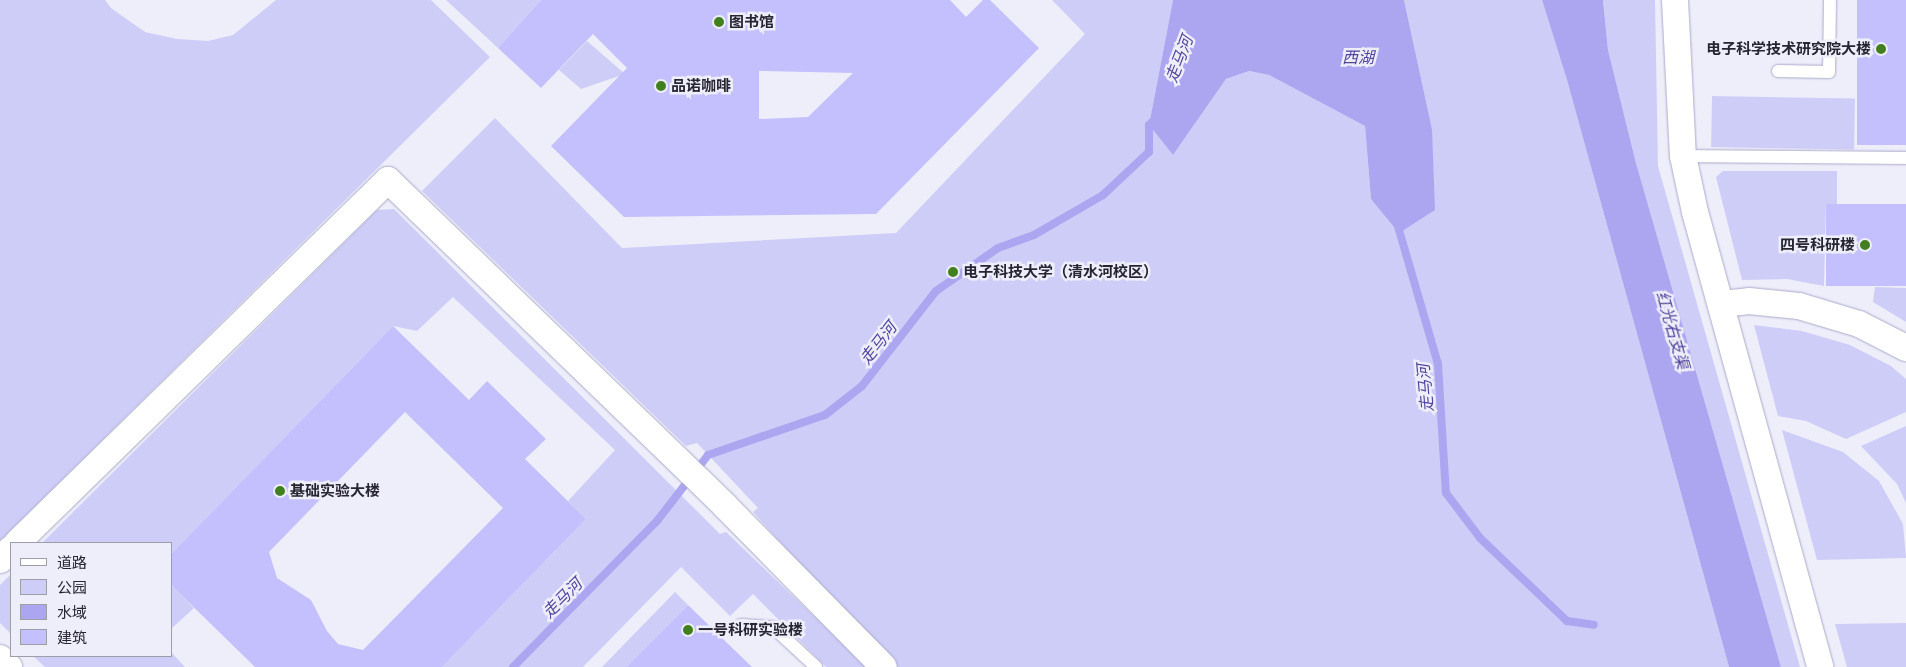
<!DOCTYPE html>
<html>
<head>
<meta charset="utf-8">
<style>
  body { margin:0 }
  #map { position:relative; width:1906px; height:667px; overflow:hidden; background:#eeeefb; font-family:"PT Sans Narrow","Noto Sans SC",sans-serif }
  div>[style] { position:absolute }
  .green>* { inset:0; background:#cecdf7; transform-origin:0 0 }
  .water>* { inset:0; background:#aca6f1 }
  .stream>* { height:8px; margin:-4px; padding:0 4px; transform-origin:4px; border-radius:4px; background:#aca6f1 }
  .building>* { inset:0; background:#c3c0fd; transform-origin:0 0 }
  .roads { filter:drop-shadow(0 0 1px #abaac9) drop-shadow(0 0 1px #abaac9) }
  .lane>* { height:12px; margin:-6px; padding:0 6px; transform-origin:6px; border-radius:6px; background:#fff }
  .street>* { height:26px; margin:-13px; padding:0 13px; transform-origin:13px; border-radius:13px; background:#fff }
  .dots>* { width:14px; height:14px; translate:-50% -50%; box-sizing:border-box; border:2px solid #eeeefb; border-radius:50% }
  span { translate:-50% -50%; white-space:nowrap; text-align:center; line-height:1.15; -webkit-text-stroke:5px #eeeefb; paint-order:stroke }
  .poi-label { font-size:15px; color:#262531; font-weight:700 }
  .left { translate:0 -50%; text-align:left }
  .right { translate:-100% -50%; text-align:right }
  .water-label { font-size:16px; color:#51439a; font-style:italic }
  .legend { position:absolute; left:10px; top:542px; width:162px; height:115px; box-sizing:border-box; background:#eeeefb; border:1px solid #9e9eaa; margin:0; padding:6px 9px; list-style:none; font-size:15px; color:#262531 }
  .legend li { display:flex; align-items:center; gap:10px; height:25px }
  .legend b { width:25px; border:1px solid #9e9eaa }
</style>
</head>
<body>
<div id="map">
  <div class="green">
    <i style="clip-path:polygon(0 0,105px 0,111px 8px,145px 32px,177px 39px,208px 41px,233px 35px,276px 0,431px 0,490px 57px,0 541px)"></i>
    <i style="clip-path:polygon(446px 0,541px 0,498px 48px)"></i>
    <i style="clip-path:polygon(1052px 0,1173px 0,1149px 125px,1173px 155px,1226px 79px,1249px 71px,1269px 75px,1365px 126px,1371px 199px,1432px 129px,1404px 0,1542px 0,1567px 80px,1729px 667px,898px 667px,779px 541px,753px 512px,758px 508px,697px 443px,686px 446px,422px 191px,495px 118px,622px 248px,896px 233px,1085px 34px)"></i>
    <i style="clip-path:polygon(1603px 0,1655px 0,1658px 166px,1800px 667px,1781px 667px,1636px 163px,1608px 50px)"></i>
    <i style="clip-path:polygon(587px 41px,625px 74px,581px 89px,559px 70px)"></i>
    <i style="left:1712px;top:96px;width:143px;height:51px;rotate:1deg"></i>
    <i style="clip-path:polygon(1723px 171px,1837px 171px,1837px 204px,1826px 204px,1824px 286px,1787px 279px,1742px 280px,1716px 177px)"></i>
    <i style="clip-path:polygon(394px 209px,720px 534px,726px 532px,867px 667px,826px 667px,753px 594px,730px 616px,681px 567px,583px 667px,442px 667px,586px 519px,568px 501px,615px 450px,453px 297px,417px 331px,393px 326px,171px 554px,171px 543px,42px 543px,377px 210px)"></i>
    <i style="clip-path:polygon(1875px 287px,1906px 288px,1906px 322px,1873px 302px)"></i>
    <i style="clip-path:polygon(1754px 325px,1802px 331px,1850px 345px,1891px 366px,1906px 379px,1906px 412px,1846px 439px,1806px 421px,1778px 416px)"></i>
    <i style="clip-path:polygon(1906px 426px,1906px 503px,1897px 484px,1861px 446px)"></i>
    <i style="clip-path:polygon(1782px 430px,1843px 452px,1879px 481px,1903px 524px,1906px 558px,1817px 560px)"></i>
    <i style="clip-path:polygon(11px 574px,11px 634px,0 623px,0 585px)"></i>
    <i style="clip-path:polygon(171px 585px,194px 608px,171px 629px)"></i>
    <i style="clip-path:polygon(675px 592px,688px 605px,626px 667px,602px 667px)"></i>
    <i style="clip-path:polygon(1906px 623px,1906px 667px,1847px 667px,1835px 624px)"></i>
    <i style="clip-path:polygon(171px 652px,185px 667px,45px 667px,33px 656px,171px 656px)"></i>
  </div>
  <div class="water">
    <i style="clip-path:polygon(1173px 0,1404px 0,1432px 129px,1435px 210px,1399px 233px,1371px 199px,1365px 126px,1269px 75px,1249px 71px,1226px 79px,1173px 155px,1149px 125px)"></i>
    <i style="clip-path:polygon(1542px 0,1603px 0,1608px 50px,1636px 163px,1781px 667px,1729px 667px,1567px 80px)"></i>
  </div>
  <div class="stream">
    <i style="left:1397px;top:223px;width:147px;rotate:73.8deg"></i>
    <i style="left:1438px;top:364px;width:129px;rotate:86.5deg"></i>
    <i style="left:1446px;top:493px;width:56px;rotate:52.9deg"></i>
    <i style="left:1480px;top:538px;width:120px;rotate:43.7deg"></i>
    <i style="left:1567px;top:621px;width:27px;rotate:8deg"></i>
    <i style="left:513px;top:667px;width:205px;rotate:-45.4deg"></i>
    <i style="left:657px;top:521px;width:83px;rotate:-52.3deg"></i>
    <i style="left:708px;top:455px;width:124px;rotate:-18.9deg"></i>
    <i style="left:825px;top:415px;width:47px;rotate:-38.1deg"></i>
    <i style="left:862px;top:386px;width:120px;rotate:-52.1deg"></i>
    <i style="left:936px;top:291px;width:75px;rotate:-34.7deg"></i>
    <i style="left:998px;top:248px;width:38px;rotate:-20deg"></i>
    <i style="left:1034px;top:235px;width:80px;rotate:-30.1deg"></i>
    <i style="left:1103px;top:195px;width:63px;rotate:-43.1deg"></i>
    <i style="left:1149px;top:152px;width:27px;rotate:-90deg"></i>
    <i style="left:1149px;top:125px;width:10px;rotate:-45deg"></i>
  </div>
  <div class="building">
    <i style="clip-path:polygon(evenodd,541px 0,950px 0,966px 17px,983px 0,990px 0,1039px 48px,876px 214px,624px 217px,551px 146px,627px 68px,593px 34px,541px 88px,498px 48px,541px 0,759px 71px,853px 73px,808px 117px,759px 119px,759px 71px)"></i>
    <i style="left:1857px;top:0;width:49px;height:145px"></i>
    <i style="left:1826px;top:204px;width:80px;height:82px"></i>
    <i style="clip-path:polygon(evenodd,393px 326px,469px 400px,487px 381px,546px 439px,525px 459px,586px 519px,442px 667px,255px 667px,171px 585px,171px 554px,393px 326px,405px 412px,503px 508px,363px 650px,338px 644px,327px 631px,311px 600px,277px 578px,269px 552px,405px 412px)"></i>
    <i style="clip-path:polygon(688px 605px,752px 667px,626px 667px)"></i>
  </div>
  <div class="roads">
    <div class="lane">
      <i style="left:1778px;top:71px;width:51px;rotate:1.1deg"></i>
      <i style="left:1829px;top:72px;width:72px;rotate:-89.2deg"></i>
      <i style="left:1683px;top:156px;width:223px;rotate:0.5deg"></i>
      <i style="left:741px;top:625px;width:32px;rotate:4deg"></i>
      <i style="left:773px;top:627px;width:59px;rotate:42.9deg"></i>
    </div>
    <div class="street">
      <i style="left:1675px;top:0;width:156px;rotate:87.1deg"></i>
      <i style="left:1683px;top:156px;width:57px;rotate:77.9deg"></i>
      <i style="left:1695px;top:212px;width:472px;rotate:74.6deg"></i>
      <i style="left:1722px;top:304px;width:27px;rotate:-6deg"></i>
      <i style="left:1749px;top:301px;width:50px;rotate:5.7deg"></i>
      <i style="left:1799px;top:306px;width:63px;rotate:16.7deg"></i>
      <i style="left:1859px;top:324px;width:53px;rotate:27.1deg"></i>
      <i style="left:17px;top:543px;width:519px;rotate:-44.38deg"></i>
      <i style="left:388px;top:180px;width:469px;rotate:44deg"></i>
      <i style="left:725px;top:506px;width:226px;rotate:45.4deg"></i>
      <i style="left:0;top:560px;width:16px;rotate:-45deg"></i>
      <i style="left:0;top:658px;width:13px;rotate:45deg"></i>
    </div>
  </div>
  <div class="dots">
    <i style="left:719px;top:22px;background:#42801f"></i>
    <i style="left:1881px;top:49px;background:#42801f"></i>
    <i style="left:661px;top:86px;background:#42801f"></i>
    <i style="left:1865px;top:245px;background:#42801f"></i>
    <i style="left:953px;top:272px;background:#42801f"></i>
    <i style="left:280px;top:491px;background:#42801f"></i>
    <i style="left:688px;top:630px;background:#42801f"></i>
  </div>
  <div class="poi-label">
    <span class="left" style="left:729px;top:22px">图书馆</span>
    <span class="right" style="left:1871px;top:49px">电子科学技术研究院大楼</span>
    <span class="left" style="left:671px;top:86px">品诺咖啡</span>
    <span class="right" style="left:1855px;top:245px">四号科研楼</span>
    <span class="left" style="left:963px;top:272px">电子科技大学（清水河校区）</span>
    <span class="left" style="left:290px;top:491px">基础实验大楼</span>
    <span class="left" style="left:698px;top:630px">一号科研实验楼</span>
  </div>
  <div class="water-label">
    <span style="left:1358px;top:57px">西湖</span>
    <span style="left:1179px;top:59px;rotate:-69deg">走马河</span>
    <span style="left:1673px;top:330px;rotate:74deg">红光右支渠</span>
    <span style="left:878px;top:343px;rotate:-52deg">走马河</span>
    <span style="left:1425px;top:388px;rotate:-95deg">走马河</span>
    <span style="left:562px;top:598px;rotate:-45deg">走马河</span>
  </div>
  <ul class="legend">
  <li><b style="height:6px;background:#fff"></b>道路</li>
  <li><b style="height:14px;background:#cecdf7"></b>公园</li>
  <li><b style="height:14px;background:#aca6f1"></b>水域</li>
  <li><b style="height:14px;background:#c3c0fd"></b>建筑</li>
  </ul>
</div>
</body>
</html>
